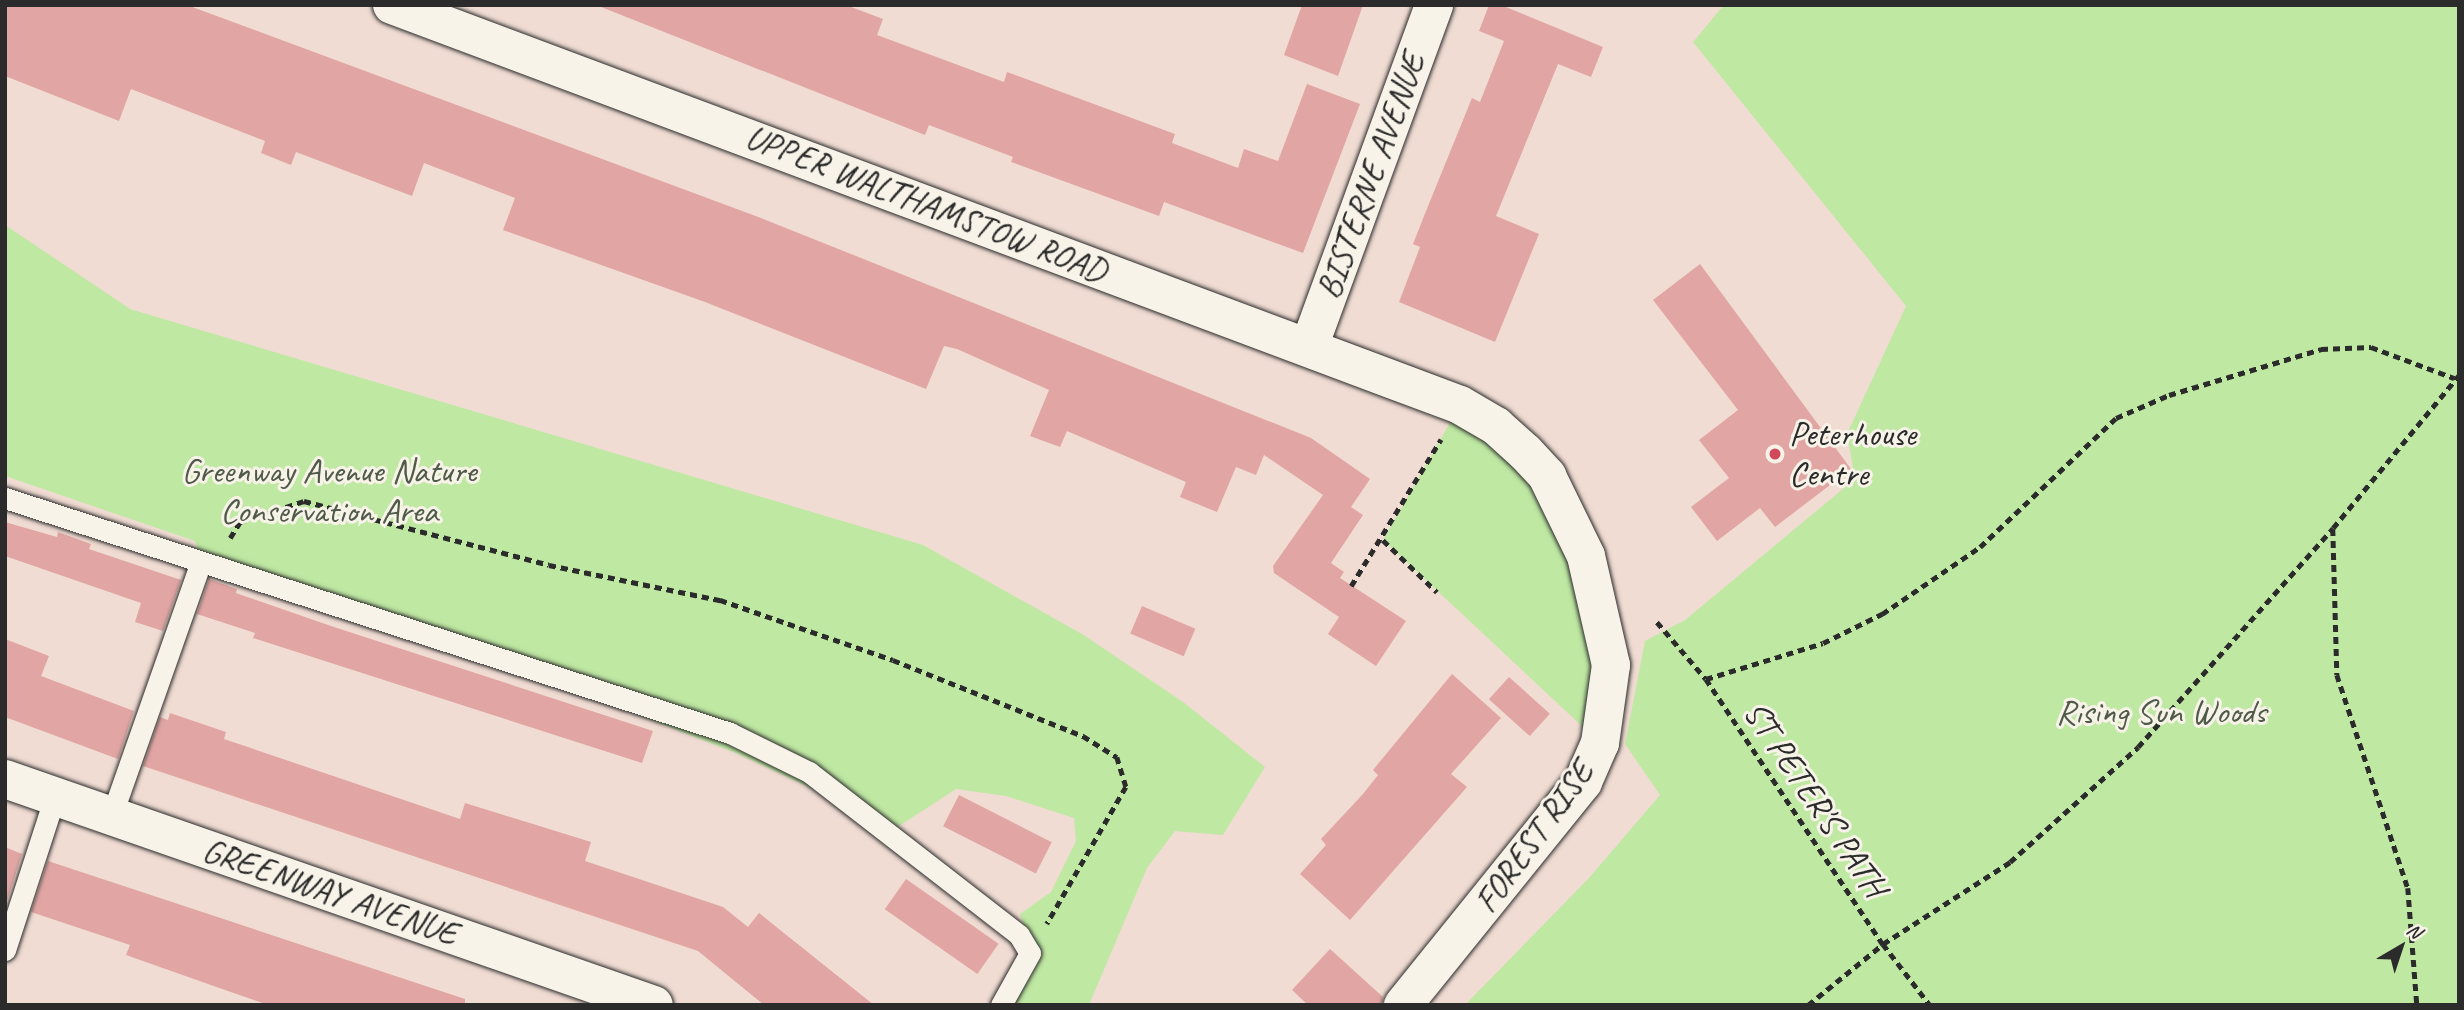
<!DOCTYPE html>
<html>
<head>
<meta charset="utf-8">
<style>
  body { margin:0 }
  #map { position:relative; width:2464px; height:1010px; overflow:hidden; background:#f0dcd3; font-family:Caveat,sans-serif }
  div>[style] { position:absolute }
  .green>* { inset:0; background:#bfe8a3 }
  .building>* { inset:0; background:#e1a6a3; transform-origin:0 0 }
  .path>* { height:4.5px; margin-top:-2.25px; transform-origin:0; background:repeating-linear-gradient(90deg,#2b2b2b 0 7px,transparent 0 12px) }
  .roads { filter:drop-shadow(0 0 2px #2b2b2b) drop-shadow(0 0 2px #2b2b2b) }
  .lane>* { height:21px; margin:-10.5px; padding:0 10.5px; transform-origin:10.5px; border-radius:10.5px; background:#f7f3e8 }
  .street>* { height:38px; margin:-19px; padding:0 19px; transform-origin:19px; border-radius:19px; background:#f7f3e8 }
  .dots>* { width:19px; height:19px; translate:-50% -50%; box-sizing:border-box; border:4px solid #f7f3e8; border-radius:50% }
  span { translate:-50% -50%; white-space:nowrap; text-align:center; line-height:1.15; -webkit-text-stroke:6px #f7f3e8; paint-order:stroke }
  .street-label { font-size:35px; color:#2b2b2b }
  .poi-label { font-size:35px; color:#2b2b2b }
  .left { translate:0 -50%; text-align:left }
  .park-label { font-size:35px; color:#505a49 }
  .frame { position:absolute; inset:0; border:7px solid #2b2b2b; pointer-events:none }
  .north { position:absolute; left:2366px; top:912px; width:70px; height:70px; -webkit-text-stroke:5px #f7f3e8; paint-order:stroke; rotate:39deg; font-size:19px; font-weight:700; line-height:28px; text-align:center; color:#2b2b2b }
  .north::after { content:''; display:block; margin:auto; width:24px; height:32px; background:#2b2b2b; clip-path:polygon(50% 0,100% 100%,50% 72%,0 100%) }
</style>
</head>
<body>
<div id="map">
  <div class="green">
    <i style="clip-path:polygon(1724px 5px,2459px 5px,2459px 1005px,1465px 1005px,1589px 878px,1660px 795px,1625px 744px,1645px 641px,1685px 620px,1855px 479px,1847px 434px,1906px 306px,1693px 42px)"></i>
    <i style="clip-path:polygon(5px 225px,130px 309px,923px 545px,1082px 634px,1183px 702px,1265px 767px,1223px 835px,1175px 831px,1147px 868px,1089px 1005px,1014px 1005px,1033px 951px,1020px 914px,1051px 892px,1076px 841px,1074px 818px,1006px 796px,956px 789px,896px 828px,738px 754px,569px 688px,201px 558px,195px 541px,5px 476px)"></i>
    <i style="clip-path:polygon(1460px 405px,1496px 426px,1586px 556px,1600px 743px,1383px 540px)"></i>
  </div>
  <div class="building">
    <i style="clip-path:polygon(5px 5px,187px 5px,761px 218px,1311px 438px,1370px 479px,1351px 507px,1363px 515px,1331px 563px,1344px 572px,1340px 578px,1406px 621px,1376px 666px,1328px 634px,1339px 617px,1274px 573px,1273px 566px,1323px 495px,1264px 455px,1256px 475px,1236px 467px,1217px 512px,1180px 497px,1186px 482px,1067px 431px,1060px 447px,1030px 436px,1049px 390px,957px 349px,944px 346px,926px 389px,705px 302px,503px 230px,515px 198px,424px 163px,412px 196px,296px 152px,291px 165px,261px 153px,265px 141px,131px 89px,119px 121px,5px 76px)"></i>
    <i style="clip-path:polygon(596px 5px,846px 5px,883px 19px,877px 35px,1004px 82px,1007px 72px,1094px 104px,1175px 134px,1172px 143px,1238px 168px,1244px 149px,1278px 161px,1307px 84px,1360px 104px,1303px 253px,1164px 202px,1159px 216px,1011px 162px,1013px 157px,929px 125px,925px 135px)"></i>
    <i style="clip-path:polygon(1302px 5px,1363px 5px,1338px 76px,1284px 55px)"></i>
    <i style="clip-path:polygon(1489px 5px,1501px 5px,1603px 47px,1591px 77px,1558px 64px,1496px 216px,1539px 234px,1495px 342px,1399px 302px,1420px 247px,1413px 244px,1424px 216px,1472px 98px,1480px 102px,1504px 41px,1479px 31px)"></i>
    <i style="clip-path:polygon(1700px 264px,1851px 469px,1775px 527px,1760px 508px,1717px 541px,1691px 507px,1729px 478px,1699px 440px,1738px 410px,1653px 300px)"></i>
    <i style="clip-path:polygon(5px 522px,57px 537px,58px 532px,91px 544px,89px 549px,181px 580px,163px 631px,135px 622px,141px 603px,5px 556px)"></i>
    <i style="clip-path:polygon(209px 579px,237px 589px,236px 593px,331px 626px,653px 731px,642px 763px,253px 638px,255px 633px,197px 614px)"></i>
    <i style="left:1142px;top:606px;width:58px;height:30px;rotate:23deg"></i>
    <i style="clip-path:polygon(5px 639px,49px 656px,41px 676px,134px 711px,118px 759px,5px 717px)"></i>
    <i style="clip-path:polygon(1452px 674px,1501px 718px,1451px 774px,1467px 787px,1350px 920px,1300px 874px,1326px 845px,1321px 839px,1363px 794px,1378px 775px,1373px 770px)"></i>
    <i style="left:1509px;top:677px;width:55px;height:30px;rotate:42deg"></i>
    <i style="clip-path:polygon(170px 713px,226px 732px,224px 739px,460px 819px,465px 803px,591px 842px,585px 861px,723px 907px,748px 927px,759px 913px,874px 1005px,764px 1005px,698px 951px,143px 766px,160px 717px,168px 720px)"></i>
    <i style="left:959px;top:795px;width:104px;height:35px;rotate:27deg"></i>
    <i style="clip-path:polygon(5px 847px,22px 854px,6px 904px,5px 903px)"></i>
    <i style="clip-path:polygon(48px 861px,465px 999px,465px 1005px,268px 1005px,225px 990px,126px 955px,130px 945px,31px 912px)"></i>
    <i style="left:906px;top:879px;width:113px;height:37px;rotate:35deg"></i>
    <i style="clip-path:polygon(1330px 949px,1383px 997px,1382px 1005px,1308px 1005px,1292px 990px)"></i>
  </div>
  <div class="path">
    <i style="left:2333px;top:529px;width:146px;rotate:88.4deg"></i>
    <i style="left:2337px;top:675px;width:225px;rotate:71.6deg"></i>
    <i style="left:2408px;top:888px;width:117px;rotate:85.6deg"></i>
    <i style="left:230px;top:538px;width:19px;rotate:-58deg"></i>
    <i style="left:240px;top:522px;width:67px;rotate:-18.2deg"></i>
    <i style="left:304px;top:501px;width:253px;rotate:14.6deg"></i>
    <i style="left:549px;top:565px;width:175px;rotate:11.6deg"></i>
    <i style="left:720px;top:600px;width:183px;rotate:19.1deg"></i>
    <i style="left:893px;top:660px;width:205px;rotate:21.8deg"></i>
    <i style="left:1083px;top:736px;width:40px;rotate:32deg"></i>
    <i style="left:1117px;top:757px;width:31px;rotate:73deg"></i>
    <i style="left:1126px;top:787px;width:158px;rotate:120deg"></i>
    <i style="left:1383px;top:540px;width:75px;rotate:43.9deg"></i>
    <i style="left:1351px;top:586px;width:172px;rotate:-58.5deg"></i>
    <i style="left:1657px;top:622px;width:75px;rotate:49.3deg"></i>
    <i style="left:1706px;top:679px;width:319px;rotate:56.3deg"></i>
    <i style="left:1883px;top:944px;width:77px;rotate:52.4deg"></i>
    <i style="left:1706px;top:679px;width:122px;rotate:-17.1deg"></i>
    <i style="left:1823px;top:643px;width:66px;rotate:-26.2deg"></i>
    <i style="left:1882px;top:614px;width:119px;rotate:-34.4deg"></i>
    <i style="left:1980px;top:547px;width:187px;rotate:-43.5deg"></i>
    <i style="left:2116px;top:418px;width:58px;rotate:-23.5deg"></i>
    <i style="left:2169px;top:395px;width:159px;rotate:-16.8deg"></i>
    <i style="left:2321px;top:349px;width:50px;rotate:-2.3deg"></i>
    <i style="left:2371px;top:347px;width:89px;rotate:20.5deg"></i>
    <i style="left:1808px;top:1005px;width:97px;rotate:-39.1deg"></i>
    <i style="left:1883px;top:944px;width:151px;rotate:-32.8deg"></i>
    <i style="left:2010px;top:862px;width:172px;rotate:-41.9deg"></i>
    <i style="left:2138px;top:747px;width:293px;rotate:-48.3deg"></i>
    <i style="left:2333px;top:528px;width:198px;rotate:-50.5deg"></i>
  </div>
  <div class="roads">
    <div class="lane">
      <i style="left:5px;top:498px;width:762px;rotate:17.96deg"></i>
      <i style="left:730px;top:733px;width:88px;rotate:26.3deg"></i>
      <i style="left:809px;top:772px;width:266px;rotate:37.8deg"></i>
      <i style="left:1019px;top:935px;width:21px;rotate:59deg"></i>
      <i style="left:1030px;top:953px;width:60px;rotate:119.1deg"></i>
      <i style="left:111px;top:817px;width:270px;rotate:-70.6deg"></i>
      <i style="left:5px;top:950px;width:159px;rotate:-72deg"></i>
    </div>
    <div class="street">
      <i style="left:392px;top:5px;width:1140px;rotate:20.53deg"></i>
      <i style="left:1460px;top:405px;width:42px;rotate:30.3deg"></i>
      <i style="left:1496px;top:426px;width:39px;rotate:42deg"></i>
      <i style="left:1525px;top:452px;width:33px;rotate:47deg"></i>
      <i style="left:1547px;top:476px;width:89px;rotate:64deg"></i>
      <i style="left:1586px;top:556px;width:112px;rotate:77.1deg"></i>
      <i style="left:1611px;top:665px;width:79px;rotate:98deg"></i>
      <i style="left:1600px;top:743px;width:43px;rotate:113.6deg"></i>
      <i style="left:1583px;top:782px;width:287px;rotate:128.9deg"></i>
      <i style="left:1309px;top:347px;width:364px;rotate:-69.9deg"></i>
      <i style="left:5px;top:779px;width:687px;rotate:19.2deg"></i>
    </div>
  </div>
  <div class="dots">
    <i style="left:1775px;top:454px;background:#d1495b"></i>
  </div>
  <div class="street-label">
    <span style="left:1371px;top:176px;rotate:-70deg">BISTERNE AVENUE</span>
    <span style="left:926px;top:204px;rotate:21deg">UPPER WALTHAMSTOW ROAD</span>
    <span style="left:1815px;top:799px;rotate:56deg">ST PETER'S PATH</span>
    <span style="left:1534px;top:837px;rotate:-54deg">FOREST RISE</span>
    <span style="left:330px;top:892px;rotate:19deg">GREENWAY AVENUE</span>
  </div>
  <div class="poi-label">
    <span class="left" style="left:1789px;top:454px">Peterhouse<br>Centre</span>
  </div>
  <div class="park-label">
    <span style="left:329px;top:491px">Greenway Avenue Nature<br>Conservation Area</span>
    <span style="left:2161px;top:712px">Rising Sun Woods</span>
  </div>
  <div class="frame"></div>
  <div class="north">N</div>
</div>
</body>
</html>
